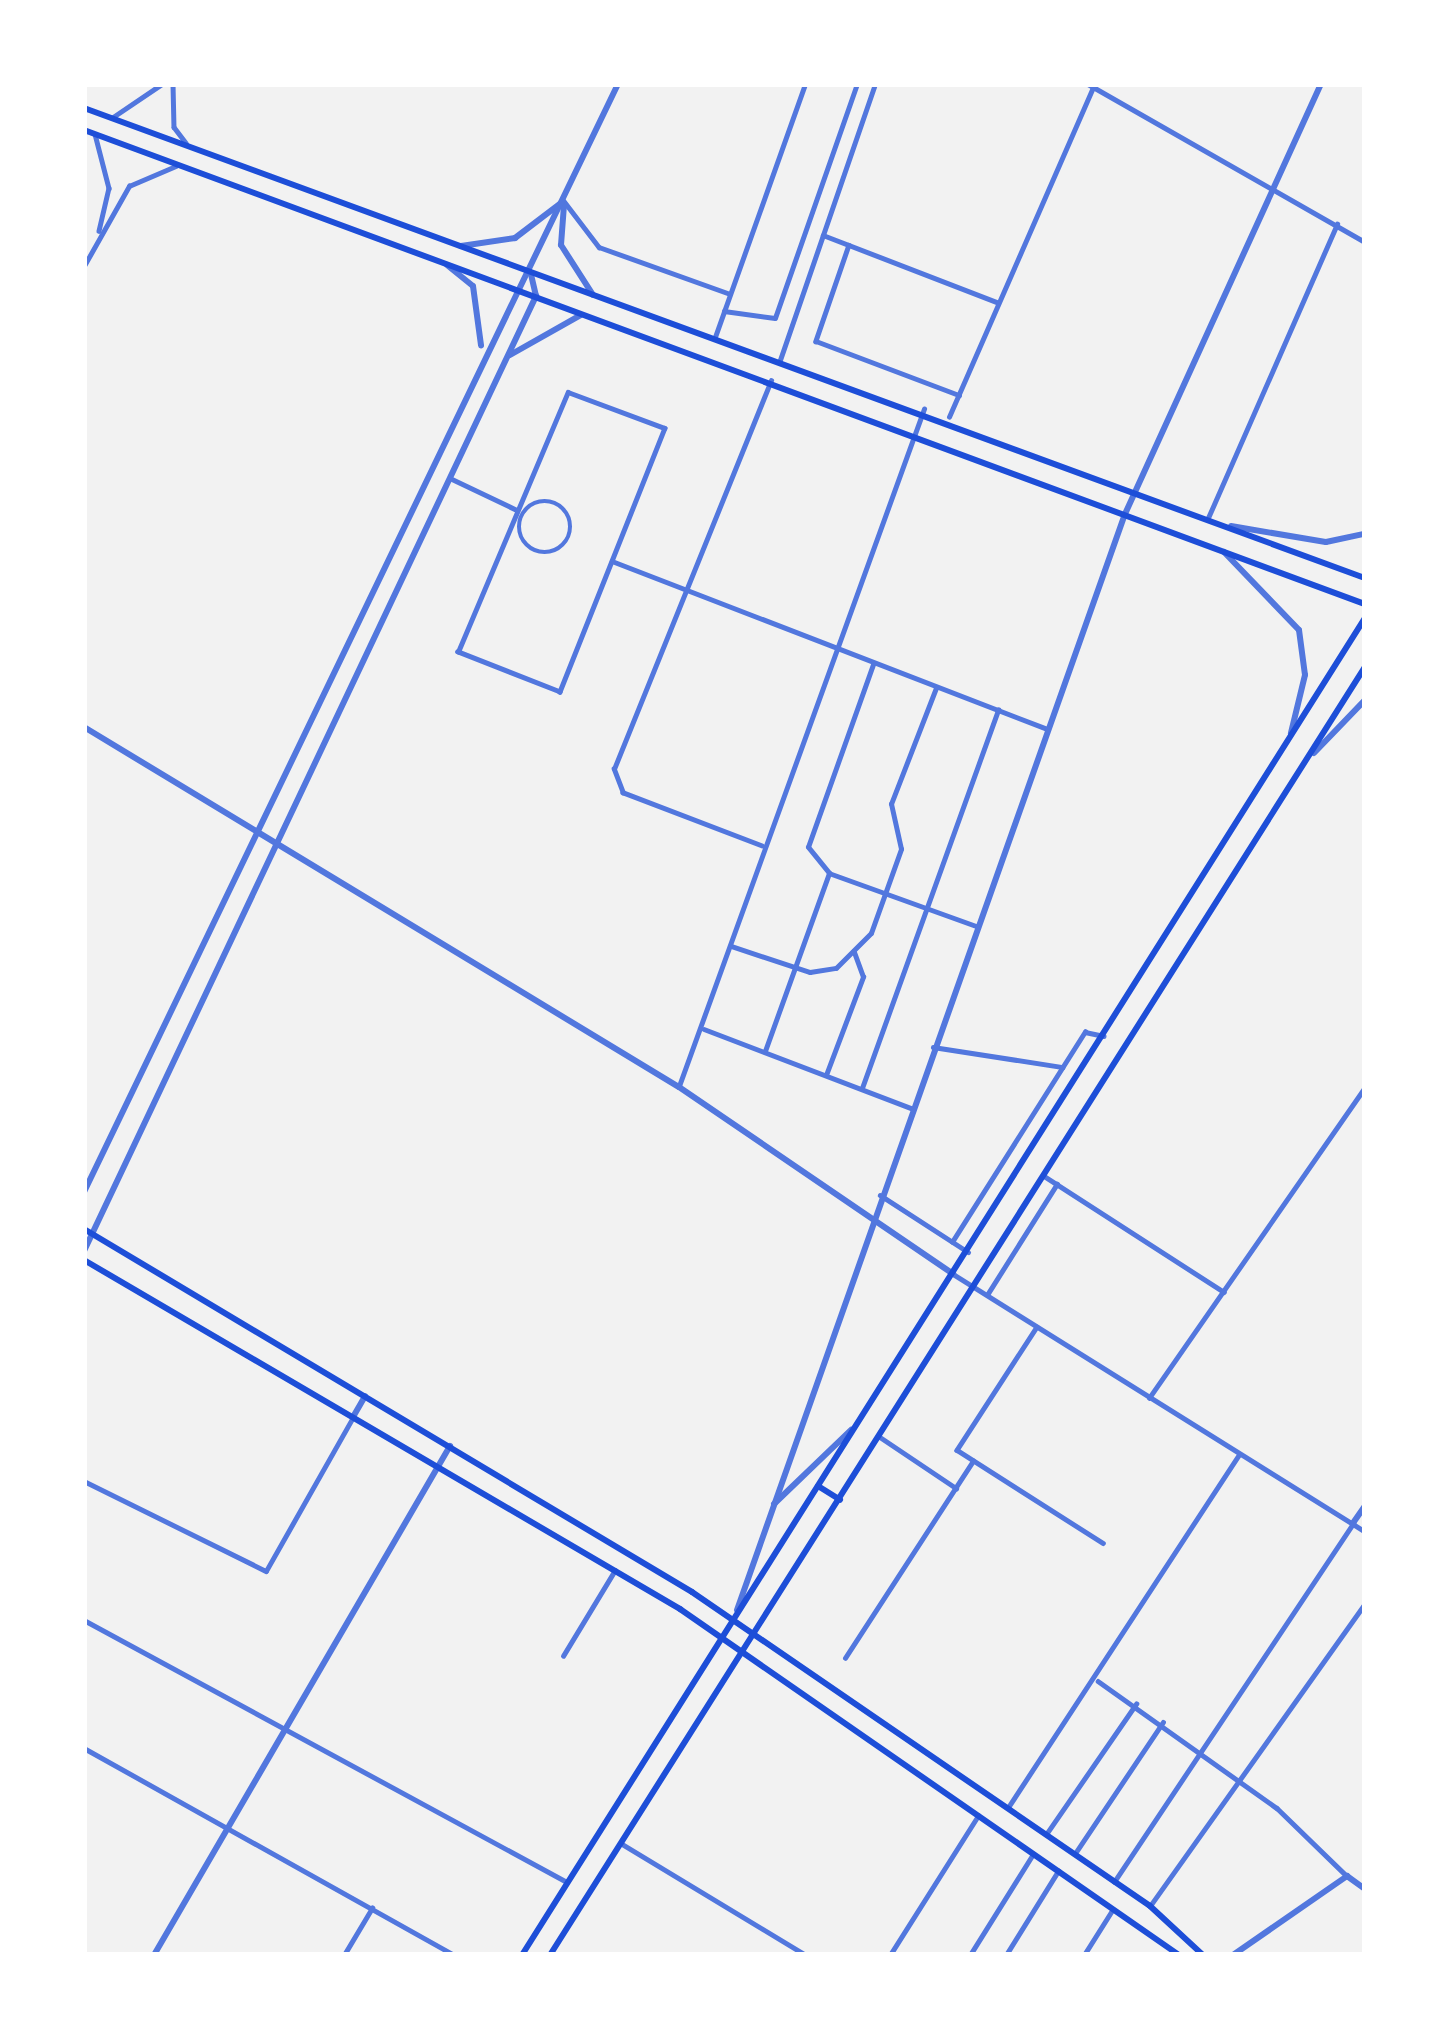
<!DOCTYPE html>
<html>
<head>
<meta charset="utf-8">
<style>
  body { margin:0 }
  #map { position:relative; width:1449px; height:2039px; overflow:hidden; background:#f2f2f2; font-family:Montserrat,sans-serif }
  div>[style] { position:absolute }
  .minor>* { height:4.5px; margin:-2.25px; padding:0 2.25px; transform-origin:2.25px; border-radius:2.25px; background:#5277de }
  .minor>.ring { margin:-2.25px; padding:0; box-sizing:content-box; background:none; border:4.5px solid #5277de; border-radius:50% }
  .tertiary>* { height:6px; margin:-3px; padding:0 3px; transform-origin:3px; border-radius:3px; background:#5277de }
  .secondary>* { height:6px; margin:-3px; padding:0 3px; transform-origin:3px; border-radius:3px; background:#1d4ed8 }
  span { translate:-50% -50%; white-space:nowrap; text-align:center; line-height:1.15; -webkit-text-stroke:9px #fff; paint-order:stroke }
  .frame { position:absolute; inset:0; border:87px solid #fff; pointer-events:none }
</style>
</head>
<body>
<div id="map">
  <div class="minor">
    <i style="left:173px;top:84px;width:43px;rotate:88.7deg"></i>
    <i style="left:174px;top:127px;width:20px;rotate:53deg"></i>
    <i style="left:1088px;top:84px;width:319px;rotate:29.7deg"></i>
    <i style="left:113px;top:117px;width:59px;rotate:-34deg"></i>
    <i style="left:95px;top:134px;width:56px;rotate:75.5deg"></i>
    <i style="left:109px;top:188px;width:44px;rotate:103.1deg"></i>
    <i style="left:564px;top:201px;width:58px;rotate:52.7deg"></i>
    <i style="left:599px;top:247px;width:139px;rotate:19.7deg"></i>
    <i style="left:823px;top:235px;width:186px;rotate:21.1deg"></i>
    <i style="left:849px;top:245px;width:102px;rotate:109deg"></i>
    <i style="left:816px;top:341px;width:153px;rotate:20.7deg"></i>
    <i style="left:84px;top:266px;width:92px;rotate:-60.6deg"></i>
    <i style="left:129px;top:186px;width:51px;rotate:-23.1deg"></i>
    <i style="left:724px;top:311px;width:51px;rotate:7.8deg"></i>
    <i style="left:775px;top:318px;width:248px;rotate:-70.7deg"></i>
    <i style="left:715px;top:337px;width:269px;rotate:-70.4deg"></i>
    <i style="left:780px;top:360px;width:292px;rotate:-71deg"></i>
    <i style="left:568px;top:392px;width:103px;rotate:20.4deg"></i>
    <i style="left:665px;top:428px;width:284px;rotate:111.7deg"></i>
    <i style="left:560px;top:692px;width:110px;rotate:-158.6deg"></i>
    <i style="left:458px;top:652px;width:282px;rotate:-67.1deg"></i>
    <i style="left:949px;top:417px;width:360px;rotate:-66.4deg"></i>
    <i style="left:452px;top:479px;width:72px;rotate:25.5deg"></i>
    <i class="ring" style="left:519px;top:501px;width:47.5px;height:47.5px"></i>
    <i style="left:1208px;top:518px;width:321px;rotate:-66.3deg"></i>
    <i style="left:612px;top:561px;width:466px;rotate:21.1deg"></i>
    <i style="left:762px;top:846px;width:149px;rotate:-159.1deg"></i>
    <i style="left:623px;top:793px;width:26px;rotate:-111deg"></i>
    <i style="left:614px;top:769px;width:419px;rotate:-68deg"></i>
    <i style="left:829px;top:873px;width:156px;rotate:19.8deg"></i>
    <i style="left:731px;top:946px;width:83px;rotate:18.2deg"></i>
    <i style="left:810px;top:972px;width:26px;rotate:-9deg"></i>
    <i style="left:836px;top:968px;width:49px;rotate:-45deg"></i>
    <i style="left:871px;top:933px;width:89px;rotate:-70.3deg"></i>
    <i style="left:901px;top:849px;width:46px;rotate:-102.5deg"></i>
    <i style="left:891px;top:804px;width:124px;rotate:-68.8deg"></i>
    <i style="left:704px;top:1029px;width:222px;rotate:20.9deg"></i>
    <i style="left:933px;top:1047px;width:131px;rotate:8.8deg"></i>
    <i style="left:765px;top:1051px;width:189px;rotate:-70.2deg"></i>
    <i style="left:829px;top:873px;width:33px;rotate:-129deg"></i>
    <i style="left:808px;top:847px;width:194px;rotate:-70.4deg"></i>
    <i style="left:826px;top:1075px;width:105px;rotate:-69.3deg"></i>
    <i style="left:863px;top:977px;width:27px;rotate:-110deg"></i>
    <i style="left:679px;top:1086px;width:720px;rotate:-70.11deg"></i>
    <i style="left:862px;top:1088px;width:402px;rotate:-70.2deg"></i>
    <i style="left:1044px;top:1176px;width:214px;rotate:32.8deg"></i>
    <i style="left:880px;top:1195px;width:105px;rotate:32.9deg"></i>
    <i style="left:952px;top:1242px;width:249px;rotate:-57.7deg"></i>
    <i style="left:1085px;top:1032px;width:19px;rotate:12deg"></i>
    <i style="left:953px;top:1274px;width:486px;rotate:32deg"></i>
    <i style="left:987px;top:1295px;width:131px;rotate:-57.8deg"></i>
    <i style="left:1037px;top:1327px;width:147px;rotate:123deg"></i>
    <i style="left:957px;top:1450px;width:173px;rotate:32.5deg"></i>
    <i style="left:1149px;top:1398px;width:379px;rotate:-55.2deg"></i>
    <i style="left:880px;top:1437px;width:92px;rotate:33.9deg"></i>
    <i style="left:84px;top:1481px;width:203px;rotate:26.3deg"></i>
    <i style="left:266px;top:1571px;width:177px;rotate:-60.5deg"></i>
    <i style="left:84px;top:1620px;width:549px;rotate:28.48deg"></i>
    <i style="left:563px;top:1656px;width:100px;rotate:-58.8deg"></i>
    <i style="left:845px;top:1658px;width:235px;rotate:-57deg"></i>
    <i style="left:1098px;top:1681px;width:219px;rotate:35.4deg"></i>
    <i style="left:1277px;top:1808px;width:98px;rotate:44.2deg"></i>
    <i style="left:84px;top:1748px;width:424px;rotate:29.2deg"></i>
    <i style="left:1009px;top:1806px;width:420px;rotate:-56.8deg"></i>
    <i style="left:1047px;top:1833px;width:157px;rotate:-55.4deg"></i>
    <i style="left:622px;top:1844px;width:215px;rotate:31.1deg"></i>
    <i style="left:1076px;top:1852px;width:156px;rotate:-56.2deg"></i>
    <i style="left:1114px;top:1882px;width:431px;rotate:-56.3deg"></i>
    <i style="left:1150px;top:1906px;width:372px;rotate:-54.6deg"></i>
    <i style="left:344px;top:1955px;width:55px;rotate:-59.2deg"></i>
    <i style="left:890px;top:1955px;width:165px;rotate:-57.7deg"></i>
    <i style="left:970px;top:1955px;width:119px;rotate:-58deg"></i>
    <i style="left:1006px;top:1955px;width:99px;rotate:-58.2deg"></i>
    <i style="left:1084px;top:1955px;width:54px;rotate:-57.8deg"></i>
  </div>
  <div class="tertiary">
    <i style="left:564px;top:205px;width:40px;rotate:94.3deg"></i>
    <i style="left:561px;top:245px;width:59px;rotate:57.4deg"></i>
    <i style="left:461px;top:246px;width:55px;rotate:-8.4deg"></i>
    <i style="left:515px;top:238px;width:58px;rotate:-37.3deg"></i>
    <i style="left:447px;top:265px;width:33px;rotate:39deg"></i>
    <i style="left:473px;top:286px;width:60px;rotate:82.3deg"></i>
    <i style="left:510px;top:355px;width:81px;rotate:-29.4deg"></i>
    <i style="left:1231px;top:526px;width:96px;rotate:9.6deg"></i>
    <i style="left:1326px;top:542px;width:40px;rotate:-12deg"></i>
    <i style="left:1224px;top:552px;width:108px;rotate:46.1deg"></i>
    <i style="left:1299px;top:630px;width:45px;rotate:82.4deg"></i>
    <i style="left:1305px;top:675px;width:60px;rotate:103.6deg"></i>
    <i style="left:84px;top:727px;width:695px;rotate:31.18deg"></i>
    <i style="left:679px;top:1087px;width:332px;rotate:34.3deg"></i>
    <i style="left:1314px;top:753px;width:74px;rotate:-46.1deg"></i>
    <i style="left:84px;top:1192px;width:1230px;rotate:-64.27deg"></i>
    <i style="left:84px;top:1251px;width:1057px;rotate:-64.67deg"></i>
    <i style="left:536px;top:296px;width:23px;rotate:-103deg"></i>
    <i style="left:353px;top:1417px;width:24px;rotate:-60deg"></i>
    <i style="left:774px;top:1504px;width:107px;rotate:-43.9deg"></i>
    <i style="left:1353px;top:1523px;width:21px;rotate:-55deg"></i>
    <i style="left:737px;top:1610px;width:1163px;rotate:-70.51deg"></i>
    <i style="left:1125px;top:514px;width:473px;rotate:-65.5deg"></i>
    <i style="left:154px;top:1955px;width:589px;rotate:-59.82deg"></i>
    <i style="left:1233px;top:1955px;width:139px;rotate:-34.7deg"></i>
    <i style="left:1347px;top:1876px;width:22px;rotate:36deg"></i>
  </div>
  <div class="secondary">
    <i style="left:84px;top:108px;width:1365px;rotate:20.15deg"></i>
    <i style="left:84px;top:130px;width:1366px;rotate:20.31deg"></i>
    <i style="left:84px;top:1229px;width:708px;rotate:30.84deg"></i>
    <i style="left:692px;top:1592px;width:555px;rotate:34.43deg"></i>
    <i style="left:1150px;top:1906px;width:72px;rotate:42.8deg"></i>
    <i style="left:84px;top:1260px;width:691px;rotate:30.35deg"></i>
    <i style="left:680px;top:1609px;width:607px;rotate:34.74deg"></i>
    <i style="left:818px;top:1486px;width:26px;rotate:32deg"></i>
    <i style="left:522px;top:1955px;width:1581px;rotate:-57.77deg"></i>
    <i style="left:550px;top:1955px;width:1524px;rotate:-57.68deg"></i>
  </div>
  <div class="frame"></div>
</div>
</body>
</html>
